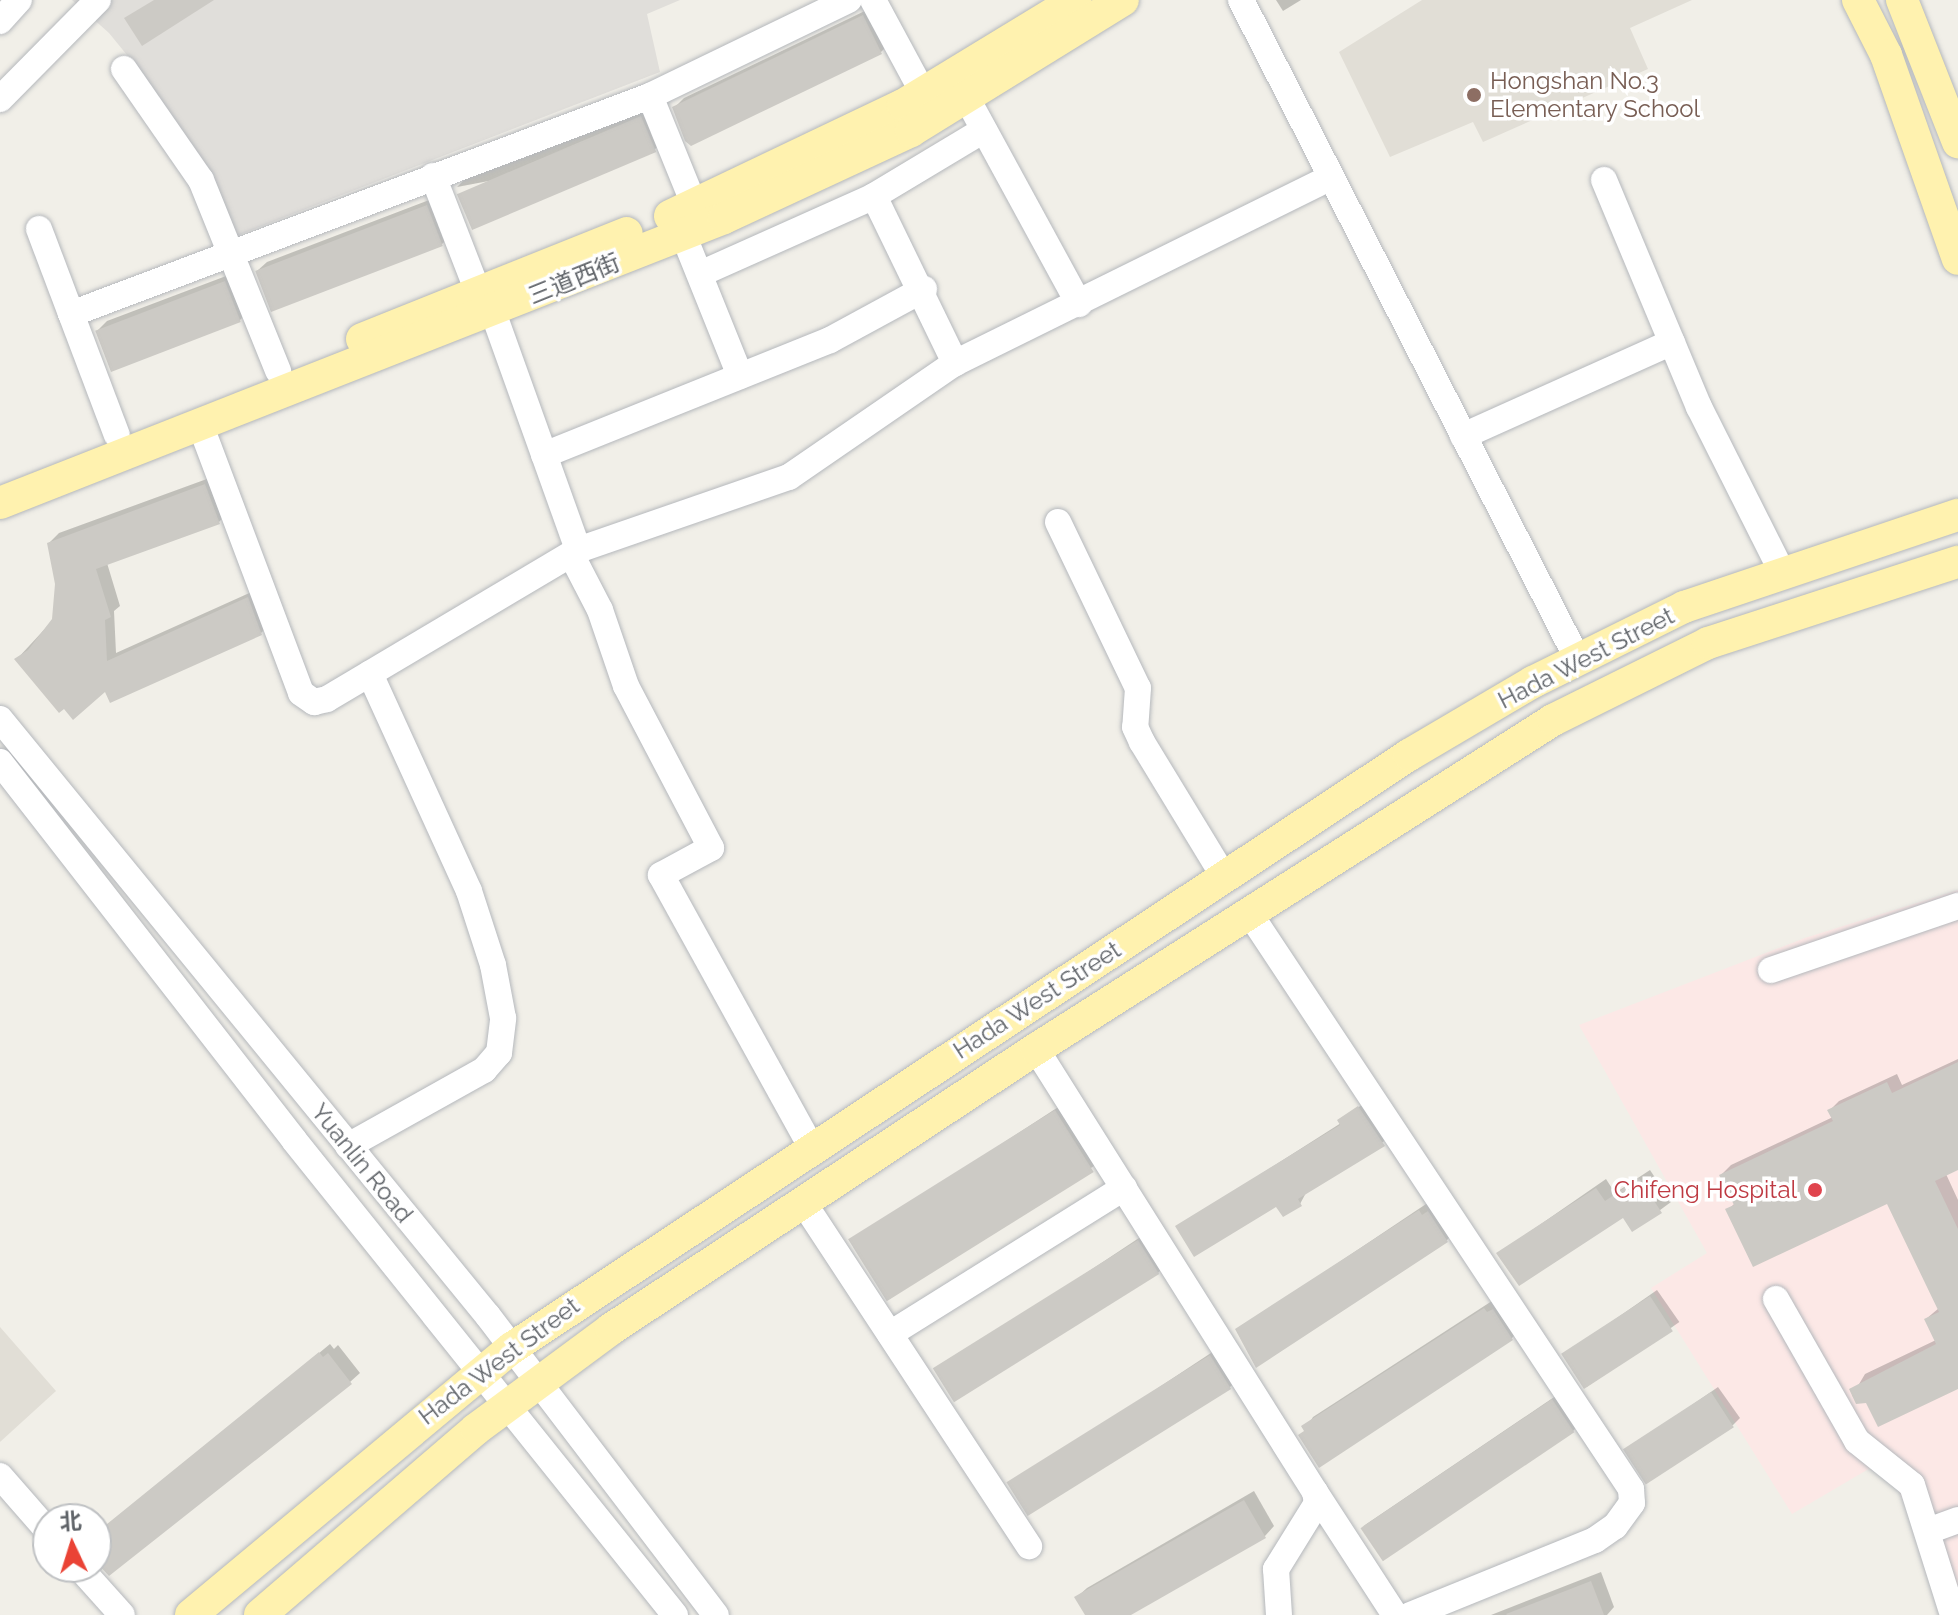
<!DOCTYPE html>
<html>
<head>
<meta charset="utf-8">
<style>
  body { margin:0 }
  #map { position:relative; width:1958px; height:1615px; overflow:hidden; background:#f1efe8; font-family:Raleway,"Noto Sans SC",sans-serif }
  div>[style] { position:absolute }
  .industrial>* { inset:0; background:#e0deda }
  .education>* { inset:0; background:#e1ded6 }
  .medical>* { inset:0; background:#fce8e6 }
  .shadow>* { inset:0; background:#0003; transform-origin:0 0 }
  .building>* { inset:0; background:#cccac5; transform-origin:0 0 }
  .roads { filter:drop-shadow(0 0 2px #b5b8bc) drop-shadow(0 0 2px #b5b8bc) }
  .minor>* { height:26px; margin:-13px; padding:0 13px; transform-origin:13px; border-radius:13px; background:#fff }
  .major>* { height:32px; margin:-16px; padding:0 16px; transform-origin:16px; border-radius:16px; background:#fff2af }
  .dots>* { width:22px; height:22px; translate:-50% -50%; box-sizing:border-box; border:4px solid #fff; border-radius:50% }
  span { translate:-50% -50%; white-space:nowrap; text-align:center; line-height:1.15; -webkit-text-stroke:7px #fff; paint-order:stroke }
  .education-label { font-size:24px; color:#785e54 }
  .left { translate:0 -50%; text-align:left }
  .street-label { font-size:24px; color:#5f6368 }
  .health-label { font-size:24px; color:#be3a42 }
  .right { translate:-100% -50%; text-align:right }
  .north { position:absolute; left:32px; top:1503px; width:80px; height:80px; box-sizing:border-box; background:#fff; border:2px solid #bfc1c3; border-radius:50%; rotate:356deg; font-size:22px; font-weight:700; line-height:32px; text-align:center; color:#5f6368 }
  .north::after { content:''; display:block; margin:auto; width:28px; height:36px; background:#ea4335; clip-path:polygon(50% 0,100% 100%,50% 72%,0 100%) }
</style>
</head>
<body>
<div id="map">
  <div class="industrial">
    <i style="clip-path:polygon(72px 0,680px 0,647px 14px,660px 72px,236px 236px,140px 71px,109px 33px)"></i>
  </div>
  <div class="education">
    <i style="clip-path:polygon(1422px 0,1692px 0,1630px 28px,1648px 69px,1483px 142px,1473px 122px,1390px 157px,1339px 52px)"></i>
    <i style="clip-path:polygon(0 1327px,56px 1391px,0 1442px)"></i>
  </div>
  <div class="medical">
    <i style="clip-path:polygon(1958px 890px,1958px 1615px,1890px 1473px,1872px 1467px,1792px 1514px,1651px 1288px,1707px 1253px,1579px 1025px,1805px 938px)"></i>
  </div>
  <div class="shadow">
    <i style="clip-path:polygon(1276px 0,1301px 0,1283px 11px)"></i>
    <i style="clip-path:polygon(873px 7px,890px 43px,881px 52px,674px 108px,684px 98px)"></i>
    <i style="clip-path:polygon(651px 108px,664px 141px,654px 150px,457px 187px,466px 178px)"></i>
    <i style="clip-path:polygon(437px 197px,452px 235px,442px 244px,257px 271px,267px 262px)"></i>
    <i style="clip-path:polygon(234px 273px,250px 310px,240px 320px,97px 331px,107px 321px)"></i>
    <i style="clip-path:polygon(215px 476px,228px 512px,219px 522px,107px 563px,120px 606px,114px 611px,116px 653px,258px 589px,271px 623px,261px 633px,106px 689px,17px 659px,54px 619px,57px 584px,49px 543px,59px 533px)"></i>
    <i style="clip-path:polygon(1958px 1059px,1958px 1168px,1946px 1174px,1958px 1200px,1958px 1387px,1867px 1401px,1852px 1396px,1865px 1374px,1936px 1340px,1926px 1319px,1939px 1308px,1888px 1201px,1728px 1210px,1735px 1203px,1721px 1175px,1731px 1165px,1833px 1117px,1830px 1110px,1839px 1101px,1897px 1074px,1902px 1085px)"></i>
    <i style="clip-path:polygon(1368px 1099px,1392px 1136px,1307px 1191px,1300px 1204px,1277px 1204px,1178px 1227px,1341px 1123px)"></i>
    <i style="left:1066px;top:1102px;width:69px;height:256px;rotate:57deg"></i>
    <i style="clip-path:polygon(1650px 1170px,1671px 1202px,1633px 1230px,1624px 1215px,1499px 1253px,1606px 1179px,1615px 1193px)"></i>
    <i style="clip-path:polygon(1429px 1202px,1456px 1231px,1447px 1240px,1238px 1330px)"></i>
    <i style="clip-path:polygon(1148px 1232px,1167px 1263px,1158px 1273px,937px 1372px)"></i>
    <i style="left:1657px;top:1290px;width:39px;height:113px;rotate:55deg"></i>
    <i style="clip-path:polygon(1495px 1299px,1521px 1328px,1512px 1338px,1305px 1430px,1313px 1417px)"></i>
    <i style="clip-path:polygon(330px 1344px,334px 1349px,338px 1345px,360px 1373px,350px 1382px,96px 1562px,96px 1538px)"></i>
    <i style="clip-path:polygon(1220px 1347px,1240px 1378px,1230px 1387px,1011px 1485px)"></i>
    <i style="clip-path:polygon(1718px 1387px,1740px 1418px,1733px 1425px,1627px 1450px)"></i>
    <i style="clip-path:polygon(1563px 1391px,1583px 1421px,1573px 1431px,1362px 1527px)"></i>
    <i style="clip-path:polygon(1254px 1491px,1274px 1526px,1265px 1536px,1127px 1615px,1087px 1615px,1077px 1597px,1087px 1588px)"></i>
    <i style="clip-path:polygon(1601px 1572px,1614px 1607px,1607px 1615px,1491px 1615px)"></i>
  </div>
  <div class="building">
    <i style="clip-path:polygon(154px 0,214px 0,142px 46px,124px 18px)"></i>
    <i style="clip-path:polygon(863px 15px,882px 54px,691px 146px,685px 141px,672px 107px)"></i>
    <i style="left:641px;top:116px;width:39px;height:200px;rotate:67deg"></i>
    <i style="left:427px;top:205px;width:44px;height:184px;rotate:69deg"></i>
    <i style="left:225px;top:281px;width:44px;height:139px;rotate:69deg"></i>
    <i style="clip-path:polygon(205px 484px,220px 524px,96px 569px,111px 617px,105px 620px,107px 661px,248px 597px,262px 635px,110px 703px,105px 692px,73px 720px,64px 709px,59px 713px,14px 659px,28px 650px,52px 619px,55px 584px,47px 543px)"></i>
    <i style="clip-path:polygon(1958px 1062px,1958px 1170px,1935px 1181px,1958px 1229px,1958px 1389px,1878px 1427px,1866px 1403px,1856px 1404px,1849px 1389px,1936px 1344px,1924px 1319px,1939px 1312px,1887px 1204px,1753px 1267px,1725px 1209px,1734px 1205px,1719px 1175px,1833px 1121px,1827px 1110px,1887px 1082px,1892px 1093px)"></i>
    <i style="clip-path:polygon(1358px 1106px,1385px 1146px,1298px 1199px,1302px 1206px,1283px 1217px,1276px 1207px,1194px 1257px,1175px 1226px,1340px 1125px,1337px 1120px)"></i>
    <i style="left:1055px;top:1110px;width:73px;height:244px;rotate:58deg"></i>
    <i style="clip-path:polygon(1639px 1178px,1662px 1213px,1632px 1232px,1623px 1218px,1519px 1286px,1496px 1253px,1596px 1188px,1605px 1201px)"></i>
    <i style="clip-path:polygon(1419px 1210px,1422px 1215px,1428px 1211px,1448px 1242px,1256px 1368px,1235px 1329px)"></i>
    <i style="left:1138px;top:1240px;width:40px;height:242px;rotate:58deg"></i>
    <i style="left:1650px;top:1296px;width:42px;height:106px;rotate:57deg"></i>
    <i style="clip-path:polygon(1484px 1308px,1487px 1312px,1493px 1309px,1513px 1340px,1319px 1468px,1298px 1435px,1304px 1431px,1301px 1426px)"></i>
    <i style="clip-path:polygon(319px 1352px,323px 1357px,328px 1353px,352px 1384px,109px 1576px,96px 1562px,96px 1533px)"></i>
    <i style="left:1210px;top:1355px;width:40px;height:240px;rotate:58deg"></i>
    <i style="left:1711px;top:1392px;width:42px;height:105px;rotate:57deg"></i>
    <i style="left:1552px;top:1399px;width:40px;height:231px;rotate:56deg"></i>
    <i style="clip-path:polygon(1244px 1500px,1266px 1538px,1131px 1615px,1085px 1615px,1074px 1597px)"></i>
    <i style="clip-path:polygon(1591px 1581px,1604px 1615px,1507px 1615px,1506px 1614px)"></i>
  </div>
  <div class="roads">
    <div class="minor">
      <i style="left:873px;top:0;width:106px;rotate:61.7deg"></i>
      <i style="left:1241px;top:0;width:741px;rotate:62.95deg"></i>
      <i style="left:0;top:21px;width:28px;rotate:-48deg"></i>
      <i style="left:124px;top:69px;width:135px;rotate:55.3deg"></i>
      <i style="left:201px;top:180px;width:206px;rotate:68deg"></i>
      <i style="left:958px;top:82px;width:253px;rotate:61.4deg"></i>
      <i style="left:650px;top:96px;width:120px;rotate:67.9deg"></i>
      <i style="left:0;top:99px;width:139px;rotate:-45.3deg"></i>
      <i style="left:433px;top:176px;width:124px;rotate:68.8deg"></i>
      <i style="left:1604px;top:180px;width:246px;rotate:67.3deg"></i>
      <i style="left:1699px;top:407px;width:187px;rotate:63.3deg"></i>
      <i style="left:874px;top:196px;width:186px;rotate:64.1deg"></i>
      <i style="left:39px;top:229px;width:220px;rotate:69.3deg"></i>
      <i style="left:683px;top:234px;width:153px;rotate:68.1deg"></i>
      <i style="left:700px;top:274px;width:191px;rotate:-24.1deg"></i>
      <i style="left:874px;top:196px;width:128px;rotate:-31deg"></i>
      <i style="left:493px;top:312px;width:253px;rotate:70.3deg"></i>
      <i style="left:71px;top:314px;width:619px;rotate:-20.63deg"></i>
      <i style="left:650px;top:96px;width:221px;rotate:-25.8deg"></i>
      <i style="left:200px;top:424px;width:287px;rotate:69.4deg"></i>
      <i style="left:301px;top:693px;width:16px;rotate:35deg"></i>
      <i style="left:314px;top:702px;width:13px;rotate:-13deg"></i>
      <i style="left:327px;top:699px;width:292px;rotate:-30.7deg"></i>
      <i style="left:578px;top:550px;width:223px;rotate:-19.1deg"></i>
      <i style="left:789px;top:477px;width:201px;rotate:-34.5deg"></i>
      <i style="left:955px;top:363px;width:419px;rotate:-26.3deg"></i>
      <i style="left:1463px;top:436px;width:229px;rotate:-24.2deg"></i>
      <i style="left:544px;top:455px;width:308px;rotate:-21.9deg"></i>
      <i style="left:830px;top:340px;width:107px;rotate:-28.5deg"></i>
      <i style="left:1058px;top:522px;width:184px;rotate:64.3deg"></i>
      <i style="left:1138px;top:688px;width:39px;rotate:94deg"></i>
      <i style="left:1135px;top:727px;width:17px;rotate:65deg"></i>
      <i style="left:1142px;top:742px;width:158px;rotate:58.7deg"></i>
      <i style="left:571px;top:554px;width:63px;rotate:62.6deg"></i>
      <i style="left:600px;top:610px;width:80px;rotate:71.1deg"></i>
      <i style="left:626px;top:686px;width:183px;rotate:62.3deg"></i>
      <i style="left:711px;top:848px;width:57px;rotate:151.6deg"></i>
      <i style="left:661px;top:875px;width:312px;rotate:61.1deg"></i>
      <i style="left:0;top:719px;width:771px;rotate:50.74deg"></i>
      <i style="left:488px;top:1316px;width:376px;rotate:52.7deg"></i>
      <i style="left:0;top:762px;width:479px;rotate:52.1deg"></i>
      <i style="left:294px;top:1140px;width:609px;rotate:51.27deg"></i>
      <i style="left:1250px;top:914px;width:690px;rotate:56.47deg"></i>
      <i style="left:1631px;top:1489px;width:14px;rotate:86deg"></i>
      <i style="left:1632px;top:1503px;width:29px;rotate:126deg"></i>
      <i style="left:1615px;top:1526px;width:24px;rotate:145deg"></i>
      <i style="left:1595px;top:1540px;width:200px;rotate:157.9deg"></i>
      <i style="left:1771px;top:970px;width:198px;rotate:-18.9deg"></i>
      <i style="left:1036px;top:1049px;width:524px;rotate:57.8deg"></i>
      <i style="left:1315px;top:1492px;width:11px;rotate:80deg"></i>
      <i style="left:1317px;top:1503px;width:78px;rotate:121.8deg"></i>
      <i style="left:1276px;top:1569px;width:46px;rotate:86.3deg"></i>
      <i style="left:348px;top:1146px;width:156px;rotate:-29.2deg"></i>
      <i style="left:484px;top:1070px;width:23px;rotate:-49deg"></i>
      <i style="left:499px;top:1053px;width:35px;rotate:-83deg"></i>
      <i style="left:503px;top:1018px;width:54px;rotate:-100.7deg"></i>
      <i style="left:493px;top:965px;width:78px;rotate:-108deg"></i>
      <i style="left:469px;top:891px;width:239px;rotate:-114.5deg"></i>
      <i style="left:803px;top:1202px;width:412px;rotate:56.7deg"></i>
      <i style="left:1776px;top:1299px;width:163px;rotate:60.3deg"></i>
      <i style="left:1857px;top:1441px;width:70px;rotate:38.7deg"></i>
      <i style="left:1912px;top:1485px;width:136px;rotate:72.5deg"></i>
      <i style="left:890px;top:1334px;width:276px;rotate:-32deg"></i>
      <i style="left:0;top:1476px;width:73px;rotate:48.9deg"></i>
      <i style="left:1315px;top:1492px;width:147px;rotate:57deg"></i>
      <i style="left:1928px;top:1531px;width:32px;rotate:-20deg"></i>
      <i style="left:79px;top:1567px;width:64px;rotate:48.1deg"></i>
    </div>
    <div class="major">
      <i style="left:1858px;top:0;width:62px;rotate:63deg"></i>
      <i style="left:1886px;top:55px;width:216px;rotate:70.6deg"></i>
      <i style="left:1902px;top:0;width:153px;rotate:68.5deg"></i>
      <i style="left:670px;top:216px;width:258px;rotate:-25.5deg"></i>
      <i style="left:903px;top:105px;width:202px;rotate:-31.3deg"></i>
      <i style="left:362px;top:339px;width:285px;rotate:-21.8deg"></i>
      <i style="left:0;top:503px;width:778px;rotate:-21.49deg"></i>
      <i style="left:724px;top:218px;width:206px;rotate:-24.9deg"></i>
      <i style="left:911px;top:131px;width:249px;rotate:-31.7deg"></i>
      <i style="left:191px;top:1615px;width:418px;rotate:-39.8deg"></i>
      <i style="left:512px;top:1348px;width:1075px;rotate:-33.47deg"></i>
      <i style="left:1409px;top:755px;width:144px;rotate:-30.5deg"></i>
      <i style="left:1533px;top:682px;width:169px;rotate:-26.4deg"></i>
      <i style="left:1684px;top:607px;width:289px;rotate:-18.6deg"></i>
      <i style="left:260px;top:1615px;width:285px;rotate:-40.7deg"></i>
      <i style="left:476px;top:1429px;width:168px;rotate:-36.5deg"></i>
      <i style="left:611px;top:1329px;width:509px;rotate:-33.38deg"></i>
      <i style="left:1036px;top:1049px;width:613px;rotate:-32.47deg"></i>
      <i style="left:1553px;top:720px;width:173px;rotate:-26.4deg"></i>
      <i style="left:1708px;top:643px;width:263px;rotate:-18deg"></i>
    </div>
  </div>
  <div class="dots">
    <i style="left:1474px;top:95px;background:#8d6e63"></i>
    <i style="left:1815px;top:1190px;background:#e0444e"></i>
  </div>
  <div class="education-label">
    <span class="left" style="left:1490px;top:95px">Hongshan No.3<br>Elementary School</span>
  </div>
  <div class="street-label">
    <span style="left:574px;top:279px;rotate:-22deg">三道西街</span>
    <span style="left:1586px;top:658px;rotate:-27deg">Hada West Street</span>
    <span style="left:1037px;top:1000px;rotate:-33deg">Hada West Street</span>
    <span style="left:362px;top:1163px;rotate:51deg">Yuanlin Road</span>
    <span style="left:499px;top:1361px;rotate:-37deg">Hada West Street</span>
  </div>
  <div class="health-label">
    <span class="right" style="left:1797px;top:1190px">Chifeng Hospital</span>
  </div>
  <div class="north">北</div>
</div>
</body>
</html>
